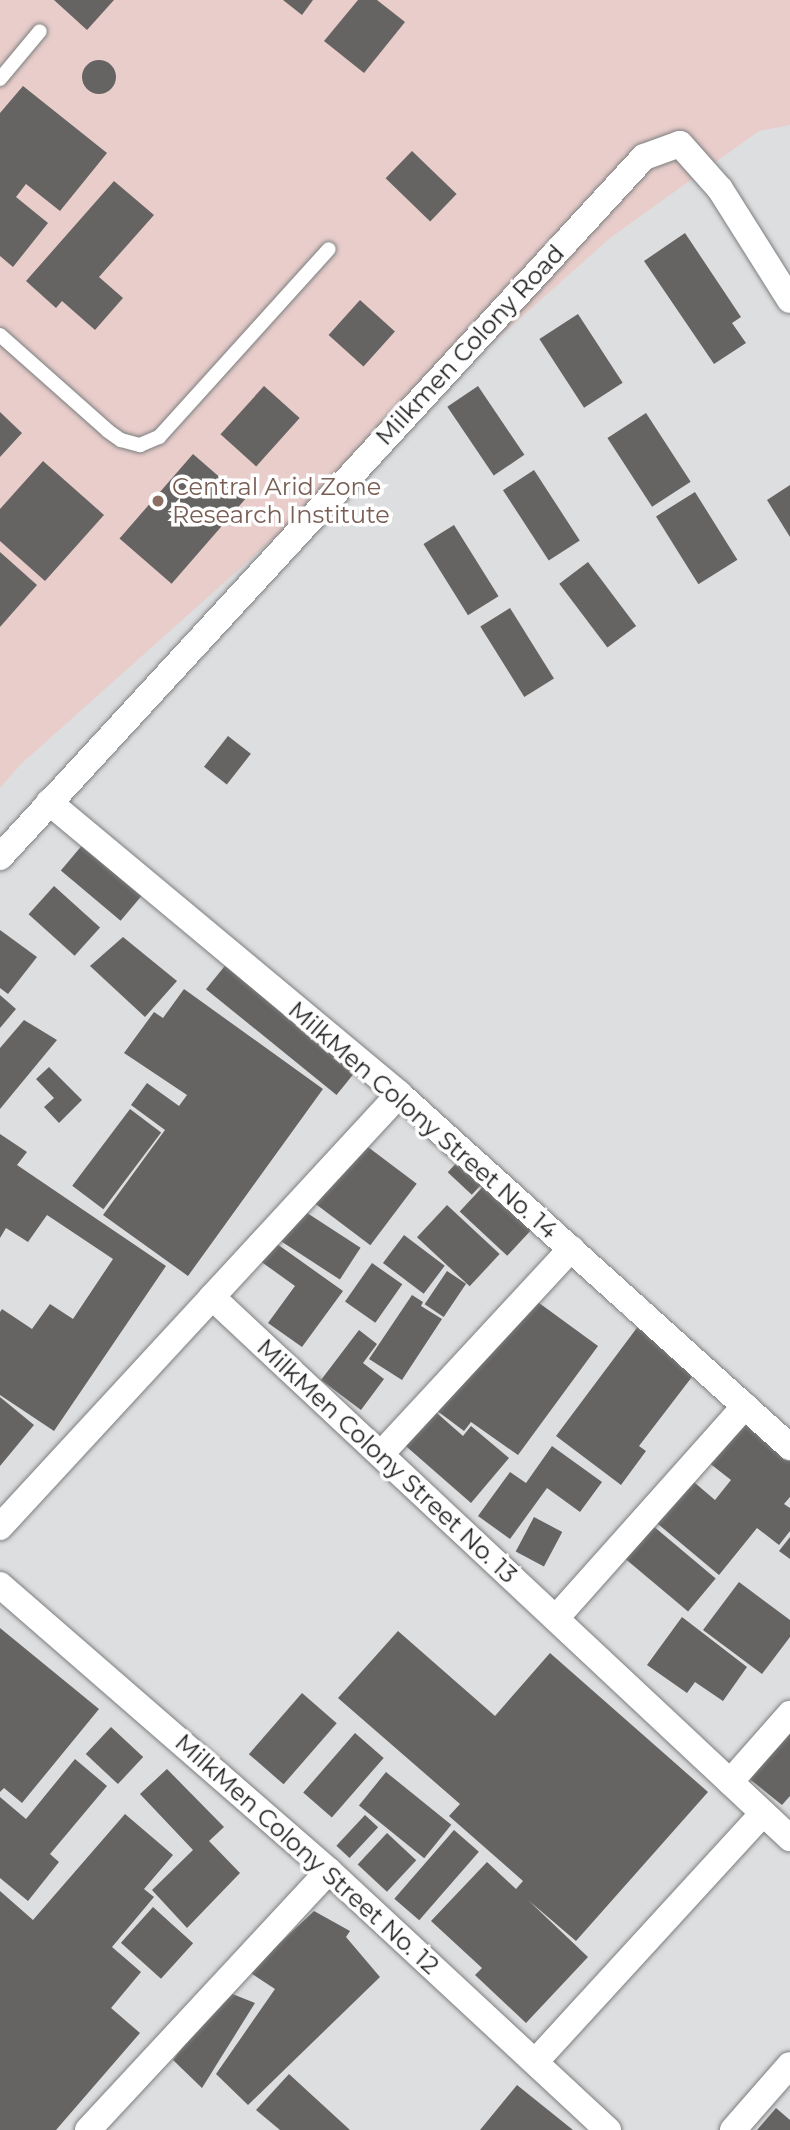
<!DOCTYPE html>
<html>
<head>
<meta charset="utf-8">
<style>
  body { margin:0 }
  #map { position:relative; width:790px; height:2130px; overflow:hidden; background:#dddee0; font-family:Montserrat,sans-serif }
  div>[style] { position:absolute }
  .education>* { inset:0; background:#e8cdcb }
  .building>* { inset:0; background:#666463; transform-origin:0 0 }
  .round { border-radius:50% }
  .roads { filter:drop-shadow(0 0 2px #7c7e7f) drop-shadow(0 0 2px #7c7e7f) }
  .lane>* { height:14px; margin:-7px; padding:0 7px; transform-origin:7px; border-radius:7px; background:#fff }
  .street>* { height:26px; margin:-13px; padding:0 13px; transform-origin:13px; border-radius:13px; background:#fff }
  .dots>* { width:19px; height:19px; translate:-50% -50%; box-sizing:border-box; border:4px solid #fff; border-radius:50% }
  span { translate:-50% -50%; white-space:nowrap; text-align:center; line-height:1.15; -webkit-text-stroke:7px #fff; paint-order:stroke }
  .street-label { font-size:24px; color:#1e1e1f }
  .education-label { font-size:24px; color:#785e54 }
  .left { translate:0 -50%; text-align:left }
</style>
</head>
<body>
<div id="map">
  <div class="education">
    <i style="clip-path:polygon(0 0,790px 0,790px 125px,759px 131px,610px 238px,21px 764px,0 788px)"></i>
  </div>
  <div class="building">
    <i style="clip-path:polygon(54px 0,114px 0,87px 30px)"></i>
    <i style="clip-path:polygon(283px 0,313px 0,302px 15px)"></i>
    <i style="clip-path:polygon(358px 0,377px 0,405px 22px,364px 73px,324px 41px)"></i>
    <i class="round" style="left:82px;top:60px;width:34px;height:34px"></i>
    <i style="clip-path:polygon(23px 86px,107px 153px,60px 211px,26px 184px,16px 197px,48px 223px,13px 267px,0 256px,0 113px)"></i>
    <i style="left:412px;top:151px;width:62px;height:38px;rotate:44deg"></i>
    <i style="clip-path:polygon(114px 181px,154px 215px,99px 277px,123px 298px,95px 330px,62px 301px,56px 308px,26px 281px)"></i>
    <i style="clip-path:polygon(685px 233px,741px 317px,732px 323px,746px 343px,714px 364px,644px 261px)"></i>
    <i style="left:360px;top:300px;width:47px;height:47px;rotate:42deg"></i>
    <i style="left:578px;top:314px;width:82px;height:46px;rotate:57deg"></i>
    <i style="left:264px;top:386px;width:48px;height:65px;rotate:42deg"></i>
    <i style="left:478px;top:386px;width:83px;height:37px;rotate:56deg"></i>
    <i style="clip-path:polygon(0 412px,22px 433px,0 457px)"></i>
    <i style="left:646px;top:413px;width:82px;height:46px;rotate:57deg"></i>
    <i style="left:193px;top:454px;width:69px;height:112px;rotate:41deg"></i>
    <i style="clip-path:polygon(43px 461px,104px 515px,45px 581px,0 541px,0 509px)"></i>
    <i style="left:534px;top:470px;width:84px;height:37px;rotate:57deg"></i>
    <i style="clip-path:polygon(790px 485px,790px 537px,767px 500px)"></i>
    <i style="left:695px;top:492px;width:80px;height:46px;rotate:58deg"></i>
    <i style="left:454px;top:525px;width:84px;height:36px;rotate:58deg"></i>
    <i style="clip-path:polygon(0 552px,37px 585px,0 627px)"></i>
    <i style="left:588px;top:562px;width:80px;height:36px;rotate:53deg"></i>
    <i style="left:510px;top:608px;width:83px;height:35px;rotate:58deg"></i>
    <i style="left:228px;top:736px;width:29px;height:39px;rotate:38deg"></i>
    <i style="left:84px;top:843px;width:78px;height:36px;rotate:40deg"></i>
    <i style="left:54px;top:886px;width:62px;height:38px;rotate:42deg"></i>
    <i style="clip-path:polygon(0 930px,37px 957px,8px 994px,0 988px)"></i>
    <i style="clip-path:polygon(123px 937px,177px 981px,145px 1017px,90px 966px)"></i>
    <i style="left:228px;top:962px;width:168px;height:35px;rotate:39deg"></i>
    <i style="clip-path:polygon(184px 989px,323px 1089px,188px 1276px,103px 1215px,165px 1130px,131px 1105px,147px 1083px,179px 1106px,187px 1095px,124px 1053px,154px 1012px,163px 1018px)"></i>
    <i style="clip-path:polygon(0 995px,16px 1009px,0 1028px)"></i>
    <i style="clip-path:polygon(24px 1020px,57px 1040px,0 1109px,0 1048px)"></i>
    <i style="clip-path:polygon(49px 1067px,82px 1100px,59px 1123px,44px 1107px,54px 1098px,36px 1079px)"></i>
    <i style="left:130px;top:1109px;width:39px;height:96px;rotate:37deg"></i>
    <i style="clip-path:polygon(0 1134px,27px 1152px,17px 1165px,166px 1266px,54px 1431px,0 1395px,0 1312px,2px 1309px,32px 1329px,50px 1304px,73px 1319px,113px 1259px,47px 1215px,28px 1242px,6px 1228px,0 1238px)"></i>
    <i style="left:360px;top:1141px;width:71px;height:77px;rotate:37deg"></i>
    <i style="left:462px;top:1157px;width:33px;height:21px;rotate:43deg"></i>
    <i style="left:489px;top:1180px;width:65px;height:43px;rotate:43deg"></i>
    <i style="left:447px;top:1205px;width:72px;height:44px;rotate:43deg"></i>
    <i style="left:301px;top:1209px;width:71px;height:38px;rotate:33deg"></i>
    <i style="left:404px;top:1235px;width:51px;height:35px;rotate:37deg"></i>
    <i style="clip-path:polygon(270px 1239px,343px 1291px,302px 1347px,268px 1323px,295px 1286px,256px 1258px)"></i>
    <i style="left:372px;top:1263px;width:37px;height:47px;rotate:35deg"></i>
    <i style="left:447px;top:1271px;width:23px;height:40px;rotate:34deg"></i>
    <i style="clip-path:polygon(412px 1295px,423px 1302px,421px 1306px,442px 1319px,402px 1380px,369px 1359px)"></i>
    <i style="clip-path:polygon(535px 1300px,598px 1346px,518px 1455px,471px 1422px,464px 1431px,432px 1407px)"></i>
    <i style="clip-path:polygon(642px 1321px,698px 1369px,639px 1446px,646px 1451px,621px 1485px,556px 1436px)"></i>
    <i style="clip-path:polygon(359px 1330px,377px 1344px,363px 1363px,384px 1379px,361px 1410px,321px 1380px)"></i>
    <i style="clip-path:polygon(0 1397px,34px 1425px,0 1466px)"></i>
    <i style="clip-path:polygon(430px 1407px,463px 1436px,471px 1426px,509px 1458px,471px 1503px,400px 1441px)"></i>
    <i style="clip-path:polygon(744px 1417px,790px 1454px,790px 1497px,784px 1504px,790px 1508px,790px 1531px,779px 1545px,757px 1528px,719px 1575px,652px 1519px,688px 1477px,715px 1500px,731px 1480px,708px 1462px)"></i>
    <i style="clip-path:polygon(552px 1446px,602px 1482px,580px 1512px,547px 1488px,510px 1539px,478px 1516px,510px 1472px,526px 1483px)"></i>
    <i style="left:534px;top:1517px;width:32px;height:39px;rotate:28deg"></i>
    <i style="left:646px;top:1520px;width:91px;height:43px;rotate:40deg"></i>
    <i style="clip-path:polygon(790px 1537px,790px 1559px,779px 1551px)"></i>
    <i style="clip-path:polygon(739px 1582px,790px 1620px,790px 1637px,762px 1674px,703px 1630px)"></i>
    <i style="clip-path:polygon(682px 1617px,747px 1667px,723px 1701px,695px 1682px,687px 1693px,647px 1665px)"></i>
    <i style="clip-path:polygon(0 1628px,99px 1709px,22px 1803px,4px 1788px,0 1792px)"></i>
    <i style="clip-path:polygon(398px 1631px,495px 1716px,550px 1653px,708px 1792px,576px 1941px,528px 1900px,588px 1957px,526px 2023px,475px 1975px,482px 1968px,431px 1921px,487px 1862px,516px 1889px,523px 1881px,449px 1816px,460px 1804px,338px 1698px)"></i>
    <i style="left:302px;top:1693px;width:46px;height:81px;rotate:41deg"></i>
    <i style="left:111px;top:1727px;width:44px;height:37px;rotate:43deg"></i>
    <i style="clip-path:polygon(790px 1730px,790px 1796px,782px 1805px,747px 1777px)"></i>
    <i style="left:355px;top:1733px;width:38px;height:79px;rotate:41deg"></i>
    <i style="clip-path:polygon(75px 1759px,107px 1786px,50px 1854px,59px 1862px,28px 1901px,0 1878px,0 1797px,26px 1819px)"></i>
    <i style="clip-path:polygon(167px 1769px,224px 1827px,209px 1841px,240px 1873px,187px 1928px,152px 1890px,193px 1850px,140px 1794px)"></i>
    <i style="left:386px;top:1772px;width:84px;height:43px;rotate:39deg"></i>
    <i style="clip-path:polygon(125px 1814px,173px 1855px,144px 1889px,154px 1897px,112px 1947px,141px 1972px,111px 2008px,140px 2033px,56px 2130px,0 2130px,0 1891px,33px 1920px)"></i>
    <i style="left:365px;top:1815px;width:18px;height:42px;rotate:43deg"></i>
    <i style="left:454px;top:1830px;width:33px;height:91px;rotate:41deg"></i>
    <i style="left:387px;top:1833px;width:40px;height:43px;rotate:43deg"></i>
    <i style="left:153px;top:1907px;width:54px;height:48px;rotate:42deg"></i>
    <i style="clip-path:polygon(314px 1911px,350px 1931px,346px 1937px,380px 1977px,248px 2105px,216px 2074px,275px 1989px,249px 1972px)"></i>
    <i style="clip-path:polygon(225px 1991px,255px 2003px,202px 2088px,173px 2060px)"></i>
    <i style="clip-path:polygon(289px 2074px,350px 2130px,280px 2130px,256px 2110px)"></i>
    <i style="clip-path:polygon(517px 2085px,573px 2130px,480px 2130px)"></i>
    <i style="clip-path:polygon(776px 2108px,790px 2120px,790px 2130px,757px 2130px)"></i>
  </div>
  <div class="roads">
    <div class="lane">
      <i style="left:0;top:79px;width:62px;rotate:-50.2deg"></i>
      <i style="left:0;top:335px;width:144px;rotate:41.6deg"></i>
      <i style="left:108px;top:431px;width:16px;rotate:35deg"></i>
      <i style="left:121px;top:440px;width:20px;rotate:15deg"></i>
      <i style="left:140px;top:445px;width:21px;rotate:-23deg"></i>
      <i style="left:159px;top:437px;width:253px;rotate:-47.9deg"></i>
    </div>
    <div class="street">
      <i style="left:49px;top:802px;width:456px;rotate:39.8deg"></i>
      <i style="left:399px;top:1094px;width:527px;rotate:42.08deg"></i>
      <i style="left:0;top:857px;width:951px;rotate:-47.39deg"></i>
      <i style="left:644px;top:157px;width:38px;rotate:-20deg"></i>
      <i style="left:680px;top:144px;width:60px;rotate:48.4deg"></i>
      <i style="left:720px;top:189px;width:131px;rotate:57.8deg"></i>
      <i style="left:212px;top:1297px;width:276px;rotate:-47.3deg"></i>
      <i style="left:381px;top:1454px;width:280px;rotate:-47.2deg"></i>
      <i style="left:0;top:1527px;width:313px;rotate:-47.3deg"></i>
      <i style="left:212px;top:1297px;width:792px;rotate:43.11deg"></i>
      <i style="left:0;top:1585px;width:436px;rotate:41deg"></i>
      <i style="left:329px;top:1871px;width:381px;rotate:42.9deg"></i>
      <i style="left:556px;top:1618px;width:284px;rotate:-48.3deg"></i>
      <i style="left:730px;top:1782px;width:91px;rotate:-48.6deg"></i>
      <i style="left:536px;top:2061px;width:336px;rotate:-47.5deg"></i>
      <i style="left:88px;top:2130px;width:354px;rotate:-47.1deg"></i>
      <i style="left:733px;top:2130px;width:86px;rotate:-48.8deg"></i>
    </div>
  </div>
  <div class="dots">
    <i style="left:158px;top:501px;background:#8d6e63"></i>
  </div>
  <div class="street-label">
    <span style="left:470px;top:345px;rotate:-47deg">Milkmen Colony Road</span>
    <span style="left:423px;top:1120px;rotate:41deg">MilkMen Colony Street No. 14</span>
    <span style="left:387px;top:1461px;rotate:43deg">MilkMen Colony Street No. 13</span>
    <span style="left:307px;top:1854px;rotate:42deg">MilkMen Colony Street No. 12</span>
  </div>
  <div class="education-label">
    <span class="left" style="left:172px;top:501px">Central Arid Zone<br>Research Institute</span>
  </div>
</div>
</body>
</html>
